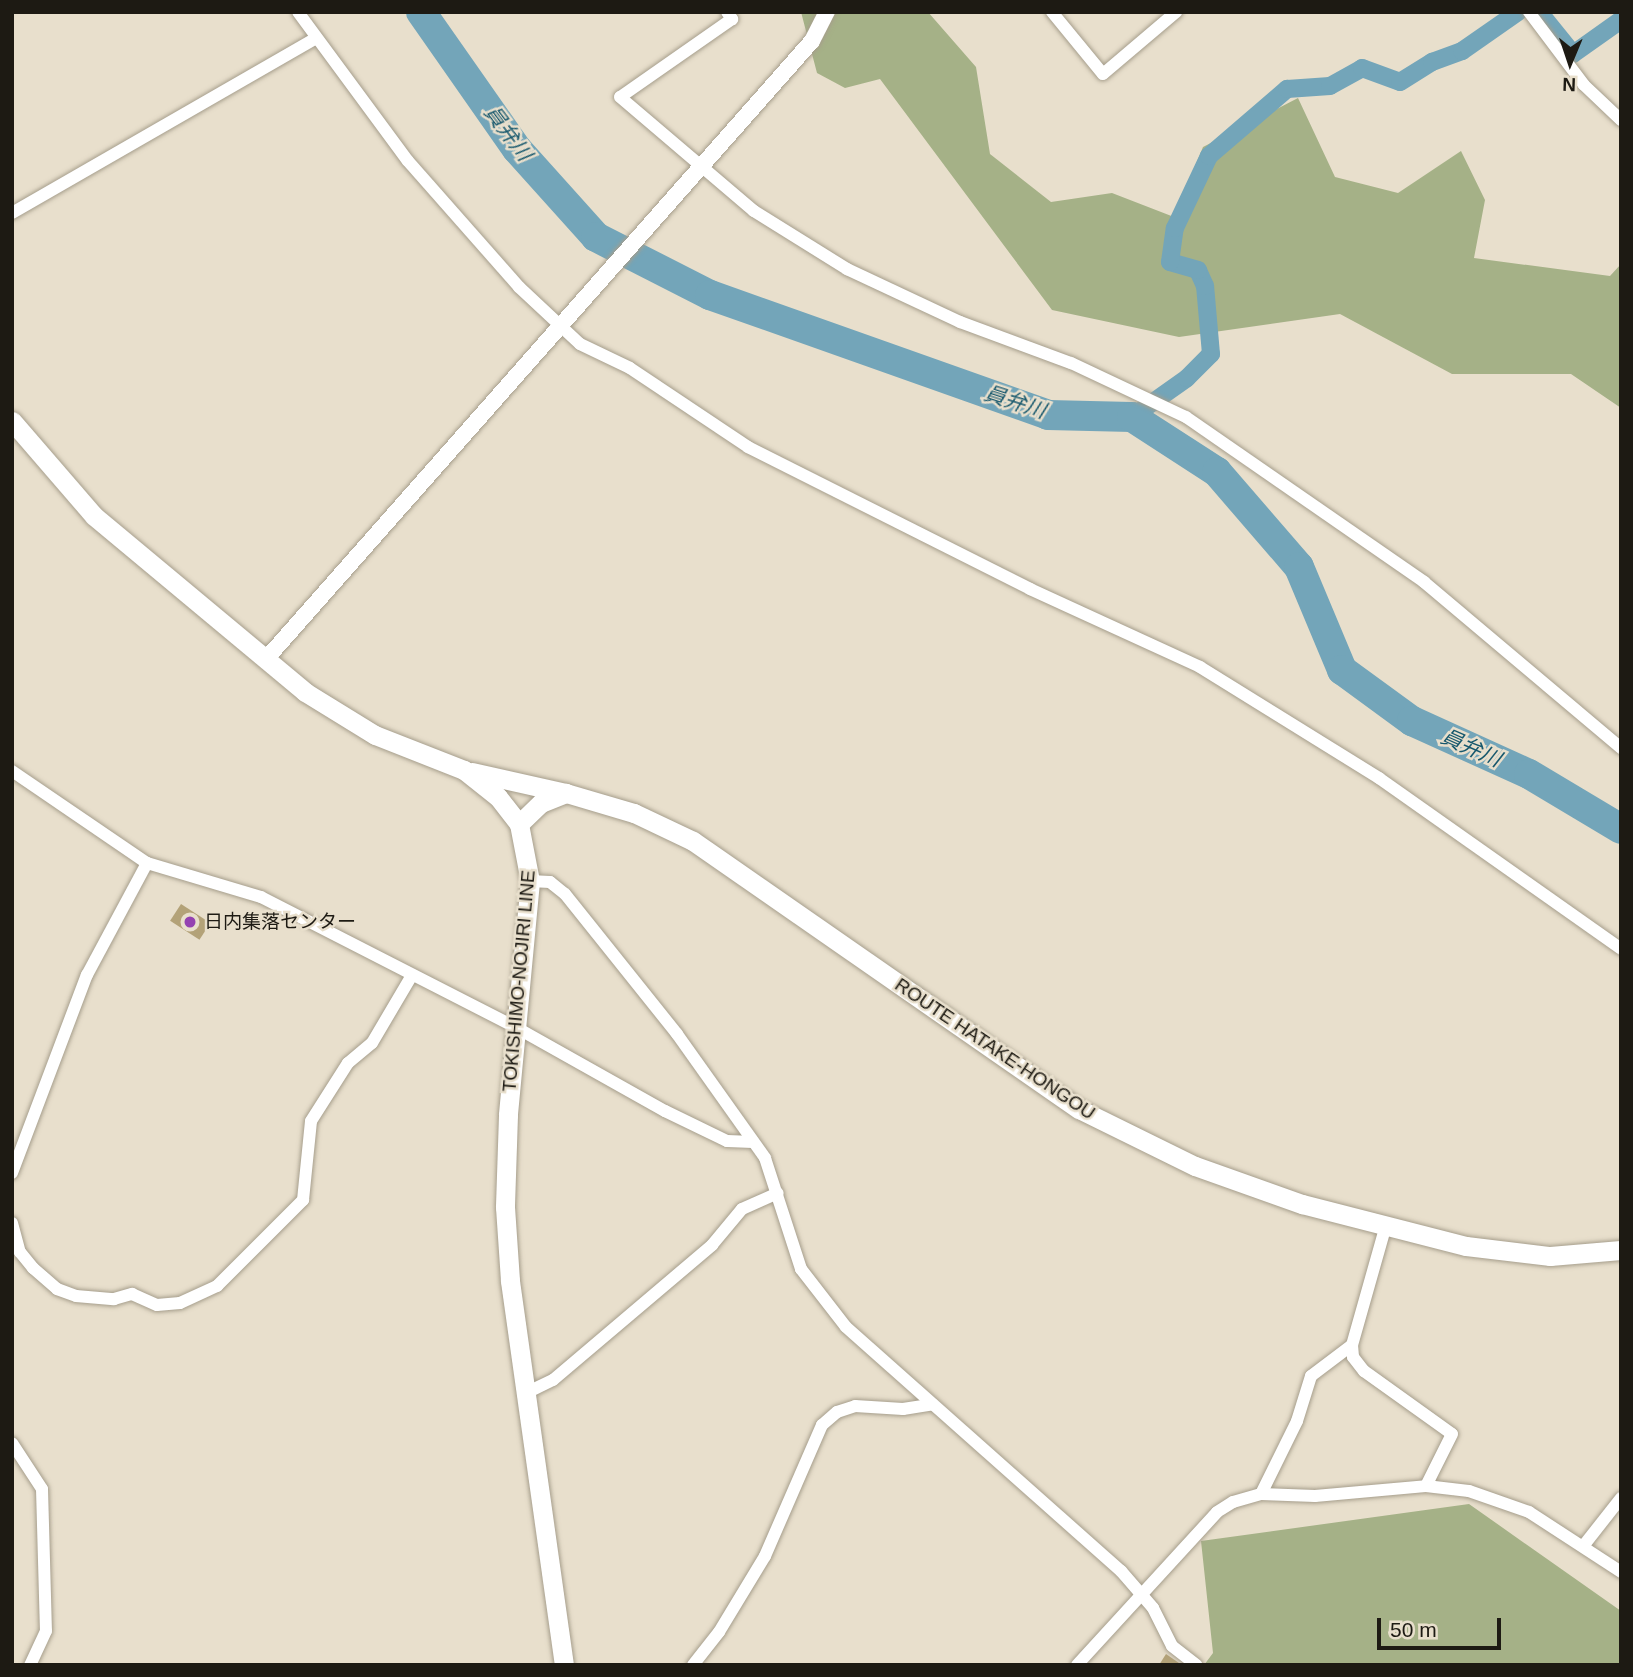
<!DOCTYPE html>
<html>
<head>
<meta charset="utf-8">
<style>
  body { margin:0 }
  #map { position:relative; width:1633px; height:1677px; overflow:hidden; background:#e8dfcc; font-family:Helvetica,"Noto Sans JP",sans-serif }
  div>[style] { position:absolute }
  .forest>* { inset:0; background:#a5b187 }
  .canal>* { height:18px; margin:-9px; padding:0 9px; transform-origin:9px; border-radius:9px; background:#73a5b9 }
  .river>* { height:30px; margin:-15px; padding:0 15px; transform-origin:15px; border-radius:15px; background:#73a5b9 }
  .building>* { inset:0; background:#b3a278; transform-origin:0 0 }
  .roads { filter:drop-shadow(0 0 2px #a69e8c) drop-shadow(0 0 2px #a69e8c) }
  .minor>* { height:12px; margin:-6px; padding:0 6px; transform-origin:6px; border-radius:6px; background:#fff }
  .tertiary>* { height:16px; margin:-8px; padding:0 8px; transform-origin:8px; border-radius:8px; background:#fff }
  .secondary>* { height:19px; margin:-9.5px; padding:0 9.5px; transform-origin:9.5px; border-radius:9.5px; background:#fff }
  .dots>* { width:19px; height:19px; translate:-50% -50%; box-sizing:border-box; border:4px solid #e8dfcc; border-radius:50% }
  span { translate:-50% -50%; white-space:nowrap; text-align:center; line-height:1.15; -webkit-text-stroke:5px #e8dfcc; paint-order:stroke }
  .poi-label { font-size:19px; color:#1d1a13 }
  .left { translate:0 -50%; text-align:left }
  .street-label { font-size:19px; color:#1d1a13 }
  .water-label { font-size:21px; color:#17586d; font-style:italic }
  .frame { position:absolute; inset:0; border:14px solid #1d1a13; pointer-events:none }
  .north { position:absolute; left:1535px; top:28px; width:70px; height:70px; -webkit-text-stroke:5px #e8dfcc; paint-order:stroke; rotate:182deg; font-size:19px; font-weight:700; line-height:28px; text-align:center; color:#1d1a13 }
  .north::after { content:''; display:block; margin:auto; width:24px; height:32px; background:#1d1a13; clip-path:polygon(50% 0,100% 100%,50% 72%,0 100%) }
  .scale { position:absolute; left:1377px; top:1618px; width:124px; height:32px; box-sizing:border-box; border:4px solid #1d1a13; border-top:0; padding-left:9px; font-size:21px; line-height:24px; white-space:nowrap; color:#1d1a13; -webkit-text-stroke:5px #e8dfcc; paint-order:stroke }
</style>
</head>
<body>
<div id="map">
  <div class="forest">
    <i style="clip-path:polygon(801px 12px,928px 12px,976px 67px,990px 154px,1051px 202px,1112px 193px,1174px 217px,1203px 147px,1298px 98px,1335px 177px,1398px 193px,1461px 151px,1485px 200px,1474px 258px,1610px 276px,1621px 264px,1621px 408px,1571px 374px,1452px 374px,1340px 314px,1179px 337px,1052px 310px,880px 79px,845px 88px,817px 73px)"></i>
    <i style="clip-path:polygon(1469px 1504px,1621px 1611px,1621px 1665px,1204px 1665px,1213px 1653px,1201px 1541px)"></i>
  </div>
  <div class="canal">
    <i style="left:1539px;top:12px;width:54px;rotate:51deg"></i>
    <i style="left:1573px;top:54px;width:59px;rotate:-35.3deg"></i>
    <i style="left:1132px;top:417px;width:67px;rotate:-35.3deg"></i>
    <i style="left:1187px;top:378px;width:34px;rotate:-45deg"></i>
    <i style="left:1211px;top:354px;width:68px;rotate:-95deg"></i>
    <i style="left:1205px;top:286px;width:17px;rotate:-114deg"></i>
    <i style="left:1198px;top:270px;width:29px;rotate:-164deg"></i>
    <i style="left:1170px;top:262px;width:34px;rotate:-82deg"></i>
    <i style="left:1175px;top:228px;width:80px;rotate:-64.7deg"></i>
    <i style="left:1209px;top:156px;width:103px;rotate:-40.7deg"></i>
    <i style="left:1287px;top:89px;width:43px;rotate:-4deg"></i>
    <i style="left:1330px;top:86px;width:37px;rotate:-29deg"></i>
    <i style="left:1362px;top:68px;width:40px;rotate:20.2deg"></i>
    <i style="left:1400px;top:82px;width:38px;rotate:-32deg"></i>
    <i style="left:1432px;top:62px;width:32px;rotate:-20deg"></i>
    <i style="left:1462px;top:51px;width:68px;rotate:-34.9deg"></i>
  </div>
  <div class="river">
    <i style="left:421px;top:12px;width:167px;rotate:55deg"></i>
    <i style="left:517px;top:149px;width:118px;rotate:48.1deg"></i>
    <i style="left:596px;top:237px;width:128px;rotate:27deg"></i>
    <i style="left:710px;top:295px;width:359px;rotate:19.5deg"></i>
    <i style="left:1048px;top:415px;width:84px;rotate:1.4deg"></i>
    <i style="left:1132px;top:417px;width:101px;rotate:32.9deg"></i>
    <i style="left:1217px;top:472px;width:125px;rotate:49.2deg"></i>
    <i style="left:1299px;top:567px;width:112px;rotate:67.3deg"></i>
    <i style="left:1342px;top:670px;width:87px;rotate:36.1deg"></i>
    <i style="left:1412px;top:721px;width:128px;rotate:24.4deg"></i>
    <i style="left:1529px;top:774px;width:107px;rotate:30.9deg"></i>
  </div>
  <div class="building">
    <i style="left:181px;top:904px;width:35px;height:20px;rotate:33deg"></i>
    <i style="clip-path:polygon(1166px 1654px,1182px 1665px,1159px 1665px)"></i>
  </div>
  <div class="roads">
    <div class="minor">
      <i style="left:298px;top:12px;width:185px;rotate:53.6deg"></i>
      <i style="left:408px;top:161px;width:168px;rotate:48.6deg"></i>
      <i style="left:519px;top:287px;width:83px;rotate:43.1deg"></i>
      <i style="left:580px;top:344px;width:55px;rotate:25.6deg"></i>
      <i style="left:630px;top:368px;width:142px;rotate:33.8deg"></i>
      <i style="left:748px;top:447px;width:316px;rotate:26.7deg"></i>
      <i style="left:1030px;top:589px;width:187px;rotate:24.6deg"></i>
      <i style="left:1200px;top:667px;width:211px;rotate:31.8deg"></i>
      <i style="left:1379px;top:778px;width:296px;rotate:35.2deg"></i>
      <i style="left:727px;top:12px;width:9px;rotate:54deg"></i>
      <i style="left:732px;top:19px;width:136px;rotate:145.1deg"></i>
      <i style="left:620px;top:97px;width:176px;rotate:40.4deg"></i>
      <i style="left:754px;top:211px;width:110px;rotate:31.9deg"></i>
      <i style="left:847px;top:269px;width:125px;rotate:25.1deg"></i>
      <i style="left:960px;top:322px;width:118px;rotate:20.3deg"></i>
      <i style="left:1071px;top:363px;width:127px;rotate:25.2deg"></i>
      <i style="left:1186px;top:417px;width:290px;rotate:34.7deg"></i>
      <i style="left:1424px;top:582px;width:258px;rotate:40.1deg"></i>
      <i style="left:1052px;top:12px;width:80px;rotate:50.6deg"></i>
      <i style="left:1103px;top:74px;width:96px;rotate:-40.3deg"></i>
      <i style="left:1529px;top:12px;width:91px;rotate:53deg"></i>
      <i style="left:1584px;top:85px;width:51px;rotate:43.4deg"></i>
      <i style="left:12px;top:213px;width:351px;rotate:-29.9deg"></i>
      <i style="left:12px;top:771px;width:163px;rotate:34.3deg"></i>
      <i style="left:147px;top:863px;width:119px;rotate:16.6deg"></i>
      <i style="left:261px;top:897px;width:288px;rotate:27.1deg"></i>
      <i style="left:517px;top:1028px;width:170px;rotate:29.3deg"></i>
      <i style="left:665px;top:1111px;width:69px;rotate:25.8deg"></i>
      <i style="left:727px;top:1141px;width:26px;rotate:2deg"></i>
      <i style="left:530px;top:881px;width:20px;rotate:3deg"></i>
      <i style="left:550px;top:882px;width:19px;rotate:39deg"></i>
      <i style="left:565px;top:894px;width:179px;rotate:51.3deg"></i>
      <i style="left:677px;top:1034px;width:152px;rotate:54.6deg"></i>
      <i style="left:765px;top:1158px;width:117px;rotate:72deg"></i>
      <i style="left:801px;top:1269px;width:73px;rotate:52.2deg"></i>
      <i style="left:846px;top:1327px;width:368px;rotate:41.6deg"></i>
      <i style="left:1121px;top:1571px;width:49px;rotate:49.1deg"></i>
      <i style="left:1153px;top:1608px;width:42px;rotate:63.4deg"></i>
      <i style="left:1172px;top:1646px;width:31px;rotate:38deg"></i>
      <i style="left:12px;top:1173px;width:212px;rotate:-69.3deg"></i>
      <i style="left:87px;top:975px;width:127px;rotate:-61.8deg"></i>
      <i style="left:12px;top:1223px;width:30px;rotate:75deg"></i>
      <i style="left:20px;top:1252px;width:21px;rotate:51deg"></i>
      <i style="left:33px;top:1268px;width:32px;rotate:41deg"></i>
      <i style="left:57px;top:1289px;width:20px;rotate:20deg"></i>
      <i style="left:76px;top:1296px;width:38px;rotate:5deg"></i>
      <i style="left:114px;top:1299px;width:19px;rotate:-16deg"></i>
      <i style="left:132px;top:1294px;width:27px;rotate:24deg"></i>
      <i style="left:157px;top:1305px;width:23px;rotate:-5deg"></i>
      <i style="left:180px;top:1303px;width:41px;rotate:-24.7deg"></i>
      <i style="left:217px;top:1286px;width:122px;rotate:-45deg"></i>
      <i style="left:303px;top:1200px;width:79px;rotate:-84.2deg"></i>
      <i style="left:311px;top:1121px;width:69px;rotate:-57.5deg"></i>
      <i style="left:348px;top:1063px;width:31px;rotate:-40deg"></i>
      <i style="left:372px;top:1043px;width:79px;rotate:-59.5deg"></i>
      <i style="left:1386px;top:1225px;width:125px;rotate:105.8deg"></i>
      <i style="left:1352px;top:1345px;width:12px;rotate:85deg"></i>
      <i style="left:1353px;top:1357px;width:18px;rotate:52deg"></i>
      <i style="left:1364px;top:1371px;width:108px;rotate:35.6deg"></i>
      <i style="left:1452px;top:1434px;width:58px;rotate:116.6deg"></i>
      <i style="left:526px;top:1393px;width:30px;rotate:-26deg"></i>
      <i style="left:553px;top:1380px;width:209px;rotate:-40.3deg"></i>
      <i style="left:712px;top:1245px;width:47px;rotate:-50.2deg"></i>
      <i style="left:742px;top:1209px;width:39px;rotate:-24deg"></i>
      <i style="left:12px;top:1443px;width:55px;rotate:56.9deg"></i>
      <i style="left:42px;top:1489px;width:142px;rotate:88.4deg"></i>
      <i style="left:46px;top:1631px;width:38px;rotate:115deg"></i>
      <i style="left:1261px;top:1494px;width:81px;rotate:-63.7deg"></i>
      <i style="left:1297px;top:1421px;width:47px;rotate:-72.7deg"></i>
      <i style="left:1311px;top:1376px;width:51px;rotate:-37.1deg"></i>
      <i style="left:1584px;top:1545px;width:60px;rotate:-51.8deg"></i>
      <i style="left:693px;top:1665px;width:42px;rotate:-51.8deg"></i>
      <i style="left:719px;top:1632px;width:89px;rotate:-58.8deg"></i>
      <i style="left:765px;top:1556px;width:143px;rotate:-66.5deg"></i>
      <i style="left:822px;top:1425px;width:20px;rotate:-41deg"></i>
      <i style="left:837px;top:1412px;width:19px;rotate:-18deg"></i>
      <i style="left:855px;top:1406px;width:48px;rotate:3.6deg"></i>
      <i style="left:903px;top:1409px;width:30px;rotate:-9deg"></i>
      <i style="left:1077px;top:1665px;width:207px;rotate:-47.5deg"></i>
      <i style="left:1217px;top:1512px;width:19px;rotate:-32deg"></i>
      <i style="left:1233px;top:1502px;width:29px;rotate:-16deg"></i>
      <i style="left:1261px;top:1494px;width:54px;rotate:2.1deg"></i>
      <i style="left:1315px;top:1496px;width:111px;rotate:-5.1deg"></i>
      <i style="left:1426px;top:1486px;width:43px;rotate:6.6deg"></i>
      <i style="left:1469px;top:1491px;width:64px;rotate:19.3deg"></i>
      <i style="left:1529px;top:1512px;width:110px;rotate:33.1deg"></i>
    </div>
    <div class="tertiary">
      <i style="left:267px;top:658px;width:823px;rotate:-48.55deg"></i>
      <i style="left:812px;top:41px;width:33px;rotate:-63deg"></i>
    </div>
    <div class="secondary">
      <i style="left:12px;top:421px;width:125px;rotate:49.2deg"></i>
      <i style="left:94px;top:516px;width:275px;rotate:39.8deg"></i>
      <i style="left:305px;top:692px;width:82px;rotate:31.6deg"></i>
      <i style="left:375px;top:735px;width:96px;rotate:21.5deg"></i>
      <i style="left:464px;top:770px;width:43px;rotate:38.5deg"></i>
      <i style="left:498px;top:797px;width:34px;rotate:52deg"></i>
      <i style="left:519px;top:824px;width:58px;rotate:79.1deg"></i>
      <i style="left:530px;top:881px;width:235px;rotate:95.4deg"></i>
      <i style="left:508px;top:1115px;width:92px;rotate:91.9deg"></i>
      <i style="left:505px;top:1207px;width:74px;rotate:86.1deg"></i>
      <i style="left:510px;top:1281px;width:388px;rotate:82deg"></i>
      <i style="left:472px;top:772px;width:96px;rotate:12.6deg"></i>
      <i style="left:519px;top:824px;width:30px;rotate:-44deg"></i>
      <i style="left:541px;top:803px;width:27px;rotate:-22deg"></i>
      <i style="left:566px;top:793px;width:71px;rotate:16.4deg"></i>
      <i style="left:634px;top:813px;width:65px;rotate:25.4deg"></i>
      <i style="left:693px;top:841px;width:470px;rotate:34.8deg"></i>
      <i style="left:1079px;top:1109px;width:129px;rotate:26.2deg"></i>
      <i style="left:1195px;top:1166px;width:114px;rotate:19.6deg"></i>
      <i style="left:1302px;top:1204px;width:169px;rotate:14.4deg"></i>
      <i style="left:1466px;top:1246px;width:85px;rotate:6.8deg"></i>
      <i style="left:1550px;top:1256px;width:71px;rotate:-4.8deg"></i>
    </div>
  </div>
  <div class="dots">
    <i style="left:190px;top:922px;background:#9442b1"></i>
  </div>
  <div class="poi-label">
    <span class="left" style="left:204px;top:922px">日内集落センター</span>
  </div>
  <div class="street-label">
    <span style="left:519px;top:981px;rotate:-85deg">TOKISHIMO-NOJIRI LINE</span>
    <span style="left:995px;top:1049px;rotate:34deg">ROUTE HATAKE-HONGOU</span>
  </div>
  <div class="water-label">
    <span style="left:508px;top:133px;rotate:53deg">員弁川</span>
    <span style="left:1015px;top:402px;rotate:18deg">員弁川</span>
    <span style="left:1471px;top:748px;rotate:24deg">員弁川</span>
  </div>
  <div class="frame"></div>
  <div class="north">N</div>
  <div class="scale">50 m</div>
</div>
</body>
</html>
